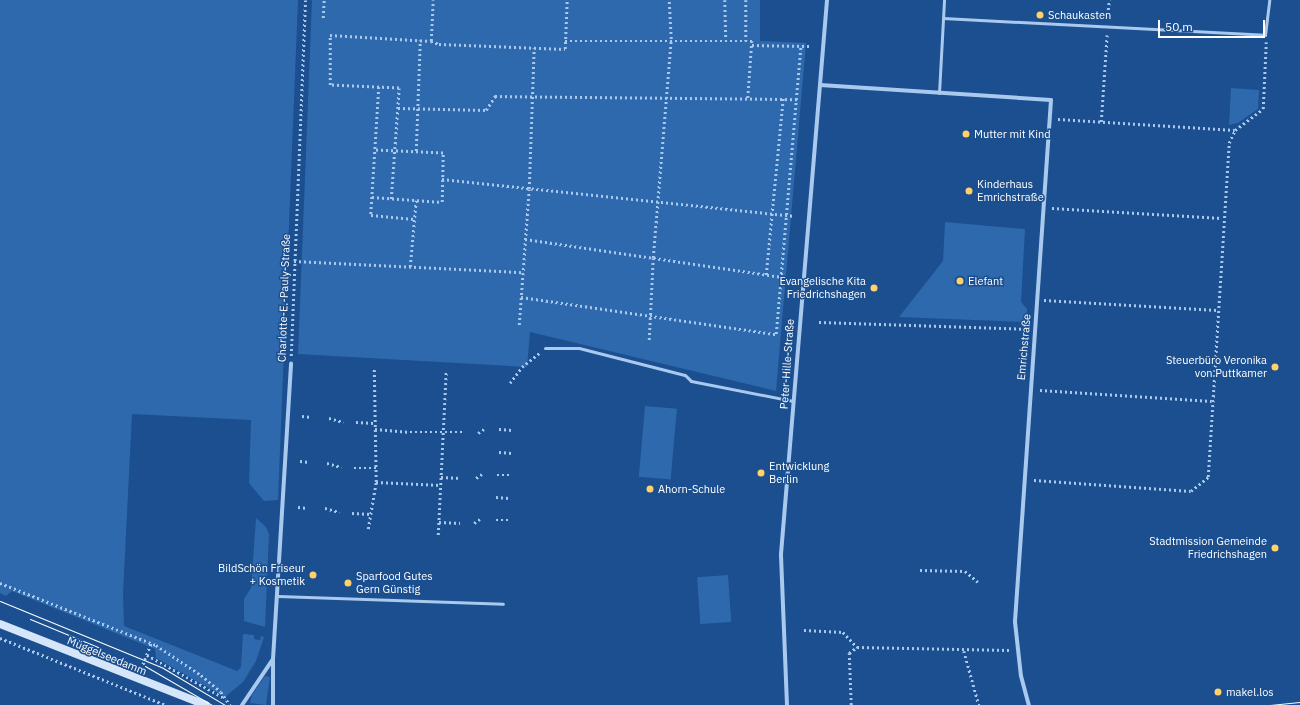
<!DOCTYPE html>
<html>
<head>
<meta charset="utf-8">
<style>
  body { margin:0 }
  #map { position:relative; width:1300px; height:705px; overflow:hidden; background:#1b4f8f; font-family:"IBM Plex Sans",sans-serif }
  div>[style] { position:absolute }
  .green>* { inset:0; background:#2e69ad; transform-origin:0 0 }
  .path>* { height:2.5px; margin-top:-1.25px; transform-origin:0; background:repeating-linear-gradient(90deg,#a9c9ee 0 2px,transparent 0 5px) }
  .lane>* { height:3px; margin:-1.5px; padding:0 1.5px; transform-origin:1.5px; border-radius:1.5px; background:#a9c9ee }
  .street>* { height:4px; margin:-2px; padding:0 2px; transform-origin:2px; border-radius:2px; background:#a9c9ee }
  .secondary>* { height:8px; margin:-4px; padding:0 4px; transform-origin:4px; border-radius:4px; background:#d6e6fa }
  .tram>* { height:1px; margin:-0.5px; padding:0 0.5px; transform-origin:0.5px; border-radius:0.5px; background:#fff }
  .dots>* { width:11px; height:11px; translate:-50% -50%; box-sizing:border-box; border:2px solid #1b4f8f; border-radius:50% }
  span { translate:-50% -50%; white-space:nowrap; text-align:center; line-height:1.15; -webkit-text-stroke:3px #1b4f8f; paint-order:stroke }
  .poi-label { font-size:11px; color:#fff }
  .left { translate:0 -50%; text-align:left }
  .right { translate:-100% -50%; text-align:right }
  .street-label { font-size:11px; color:#fff }
  .scale { position:absolute; left:1158px; top:20px; width:107px; height:18px; box-sizing:border-box; border:2px solid #fff; border-top:0; padding-left:5px; font-size:12px; line-height:14px; white-space:nowrap; color:#fff; -webkit-text-stroke:3px #1b4f8f; paint-order:stroke }
</style>
</head>
<body>
<div id="map">
  <div class="green">
    <i style="clip-path:polygon(0 0,298px 0,278px 500px,264px 501px,249px 483px,251px 420px,132px 414px,123px 594px,124px 626px,237px 671px,241px 667px,243px 634px,254px 635px,254px 639px,260px 640px,261px 636px,264px 637px,256px 661px,243px 682px,225px 697px,156px 658px,155px 649px,12px 591px,6px 596px,0 593px)"></i>
    <i style="clip-path:polygon(312px 0,760px 0,760px 41px,806px 43px,776px 391px,530px 332px,527px 367px,298px 354px)"></i>
    <i style="clip-path:polygon(1231px 88px,1259px 90px,1258px 109px,1238px 123px,1229px 125px)"></i>
    <i style="clip-path:polygon(945px 222px,1025px 229px,1021px 302px,1027px 309px,1026px 322px,899px 317px,943px 261px)"></i>
    <i style="left:645px;top:406px;width:32px;height:71px;rotate:5deg"></i>
    <i style="clip-path:polygon(256px 518px,266px 527px,269px 534px,265px 627px,244px 621px,244px 599px,251px 588px)"></i>
    <i style="left:728px;top:575px;width:47px;height:31px;rotate:86deg"></i>
    <i style="clip-path:polygon(265px 676px,270px 677px,266px 705px,250px 703px,252px 695px)"></i>
  </div>
  <div class="path">
    <i style="left:725px;top:0;width:40px;rotate:88.6deg"></i>
    <i style="left:746px;top:0;width:41px;rotate:90deg"></i>
    <i style="left:323px;top:18px;width:18px;rotate:-87deg"></i>
    <i style="left:1107px;top:20px;width:20px;rotate:-84deg"></i>
    <i style="left:431px;top:41px;width:41px;rotate:-87.2deg"></i>
    <i style="left:565px;top:41px;width:187px"></i>
    <i style="left:752px;top:41px;width:57px;rotate:94deg"></i>
    <i style="left:752px;top:45px;width:57px;rotate:1deg"></i>
    <i style="left:379px;top:87px;width:128px;rotate:93.6deg"></i>
    <i style="left:371px;top:215px;width:43px;rotate:5.3deg"></i>
    <i style="left:398px;top:108px;width:88px;rotate:1.3deg"></i>
    <i style="left:486px;top:110px;width:17px;rotate:-57deg"></i>
    <i style="left:495px;top:96px;width:302px;rotate:0.6deg"></i>
    <i style="left:1058px;top:119px;width:177px;rotate:3.6deg"></i>
    <i style="left:1101px;top:122px;width:87px;rotate:-86.1deg"></i>
    <i style="left:416px;top:151px;width:111px;rotate:-87.9deg"></i>
    <i style="left:442px;top:179px;width:355px;rotate:6deg"></i>
    <i style="left:372px;top:197px;width:70px;rotate:4.1deg"></i>
    <i style="left:442px;top:202px;width:49px;rotate:-88.8deg"></i>
    <i style="left:443px;top:153px;width:68px;rotate:-177.5deg"></i>
    <i style="left:391px;top:199px;width:111px;rotate:-85.9deg"></i>
    <i style="left:399px;top:88px;width:69px;rotate:-177.5deg"></i>
    <i style="left:330px;top:85px;width:50px;rotate:-90deg"></i>
    <i style="left:330px;top:35px;width:101px;rotate:3.4deg"></i>
    <i style="left:431px;top:41px;width:9px;rotate:21deg"></i>
    <i style="left:439px;top:44px;width:126px;rotate:2.3deg"></i>
    <i style="left:565px;top:49px;width:49px;rotate:-87.7deg"></i>
    <i style="left:1052px;top:208px;width:170px;rotate:3.4deg"></i>
    <i style="left:525px;top:239px;width:260px;rotate:8.4deg"></i>
    <i style="left:294px;top:261px;width:228px;rotate:2.8deg"></i>
    <i style="left:410px;top:267px;width:67px;rotate:-84.9deg"></i>
    <i style="left:766px;top:275px;width:178px;rotate:-84.5deg"></i>
    <i style="left:521px;top:297px;width:258px;rotate:8.3deg"></i>
    <i style="left:776px;top:334px;width:290px;rotate:-85.1deg"></i>
    <i style="left:1044px;top:300px;width:173px;rotate:3.3deg"></i>
    <i style="left:819px;top:322px;width:208px;rotate:1.9deg"></i>
    <i style="left:519px;top:325px;width:136px;rotate:-85.8deg"></i>
    <i style="left:529px;top:189px;width:141px;rotate:-88deg"></i>
    <i style="left:649px;top:340px;width:82px;rotate:-87.2deg"></i>
    <i style="left:653px;top:258px;width:220px;rotate:-85.3deg"></i>
    <i style="left:671px;top:39px;width:39px;rotate:-93deg"></i>
    <i style="left:291px;top:356px;width:356px;rotate:-87.7deg"></i>
    <i style="left:510px;top:383px;width:20px;rotate:-53deg"></i>
    <i style="left:522px;top:367px;width:22px;rotate:-39deg"></i>
    <i style="left:1040px;top:390px;width:172px;rotate:3.7deg"></i>
    <i style="left:302px;top:416px;width:9px;rotate:6deg"></i>
    <i style="left:329px;top:418px;width:15px;rotate:16deg"></i>
    <i style="left:356px;top:422px;width:18px;rotate:3deg"></i>
    <i style="left:375px;top:429px;width:35px;rotate:5deg"></i>
    <i style="left:410px;top:432px;width:53px"></i>
    <i style="left:499px;top:429px;width:14px;rotate:4deg"></i>
    <i style="left:478px;top:433px;width:7px;rotate:-34deg"></i>
    <i style="left:499px;top:452px;width:13px;rotate:4deg"></i>
    <i style="left:300px;top:461px;width:9px;rotate:6deg"></i>
    <i style="left:327px;top:463px;width:15px;rotate:16deg"></i>
    <i style="left:354px;top:468px;width:22px"></i>
    <i style="left:497px;top:475px;width:13px"></i>
    <i style="left:441px;top:477px;width:20px;rotate:3deg"></i>
    <i style="left:476px;top:478px;width:7px;rotate:-34deg"></i>
    <i style="left:1034px;top:480px;width:157px;rotate:4deg"></i>
    <i style="left:1191px;top:491px;width:22px;rotate:-39deg"></i>
    <i style="left:1208px;top:477px;width:335px;rotate:-86.4deg"></i>
    <i style="left:1229px;top:143px;width:14px;rotate:-65deg"></i>
    <i style="left:1235px;top:130px;width:35px;rotate:-37deg"></i>
    <i style="left:1263px;top:109px;width:67px;rotate:-87.4deg"></i>
    <i style="left:376px;top:482px;width:65px;rotate:2.6deg"></i>
    <i style="left:496px;top:497px;width:13px;rotate:4deg"></i>
    <i style="left:298px;top:507px;width:9px;rotate:6deg"></i>
    <i style="left:325px;top:508px;width:15px;rotate:16deg"></i>
    <i style="left:352px;top:513px;width:19px;rotate:3deg"></i>
    <i style="left:496px;top:520px;width:12px"></i>
    <i style="left:439px;top:522px;width:21px;rotate:3deg"></i>
    <i style="left:474px;top:523px;width:7px;rotate:-34deg"></i>
    <i style="left:368px;top:529px;width:48px;rotate:-80.3deg"></i>
    <i style="left:376px;top:482px;width:114px;rotate:-91deg"></i>
    <i style="left:438px;top:535px;width:164px;rotate:-87.2deg"></i>
    <i style="left:920px;top:570px;width:45px;rotate:1.3deg"></i>
    <i style="left:965px;top:571px;width:17px;rotate:40deg"></i>
    <i style="left:0;top:583px;width:168px;rotate:21.7deg"></i>
    <i style="left:156px;top:645px;width:54px;rotate:33.7deg"></i>
    <i style="left:201px;top:675px;width:26px;rotate:40deg"></i>
    <i style="left:221px;top:692px;width:16px;rotate:55deg"></i>
    <i style="left:804px;top:630px;width:39px;rotate:3deg"></i>
    <i style="left:843px;top:632px;width:21px;rotate:47deg"></i>
    <i style="left:0;top:638px;width:179px;rotate:22deg"></i>
    <i style="left:964px;top:651px;width:56px;rotate:74.5deg"></i>
    <i style="left:147px;top:655px;width:90px;rotate:29.1deg"></i>
    <i style="left:141px;top:669px;width:28px;rotate:-69deg"></i>
    <i style="left:851px;top:705px;width:52px;rotate:-92.2deg"></i>
    <i style="left:849px;top:653px;width:10px;rotate:-37deg"></i>
    <i style="left:857px;top:647px;width:152px;rotate:1.1deg"></i>
  </div>
  <div class="lane">
    <i style="left:943px;top:18px;width:322px;rotate:3deg"></i>
    <i style="left:1265px;top:35px;width:35px;rotate:-83deg"></i>
    <i style="left:939px;top:93px;width:93px;rotate:-86.9deg"></i>
    <i style="left:545px;top:348px;width:34px"></i>
    <i style="left:579px;top:348px;width:109px;rotate:14.3deg"></i>
    <i style="left:685px;top:375px;width:8px;rotate:45deg"></i>
    <i style="left:691px;top:381px;width:104px;rotate:11.1deg"></i>
    <i style="left:278px;top:596px;width:225px;rotate:2deg"></i>
  </div>
  <div class="street">
    <i style="left:820px;top:85px;width:231px;rotate:3.7deg"></i>
    <i style="left:1051px;top:100px;width:523px;rotate:93.95deg"></i>
    <i style="left:1015px;top:622px;width:54px;rotate:83.7deg"></i>
    <i style="left:1021px;top:676px;width:30px;rotate:75deg"></i>
    <i style="left:242px;top:705px;width:55px;rotate:-56deg"></i>
    <i style="left:273px;top:705px;width:46px;rotate:-90deg"></i>
    <i style="left:273px;top:659px;width:296px;rotate:-86.5deg"></i>
    <i style="left:787px;top:705px;width:151px;rotate:-92.3deg"></i>
    <i style="left:781px;top:554px;width:556px;rotate:-85.25deg"></i>
  </div>
  <div class="secondary">
    <i style="left:0;top:624px;width:221px;rotate:21.5deg"></i>
  </div>
  <div class="tram">
    <i style="left:0;top:601px;width:176px;rotate:22.3deg"></i>
    <i style="left:163px;top:668px;width:72px;rotate:30.8deg"></i>
    <i style="left:30px;top:619px;width:74px;rotate:22.4deg"></i>
    <i style="left:145px;top:666px;width:78px;rotate:30.2deg"></i>
    <i style="left:1270px;top:705px;width:30px;rotate:-6deg"></i>
  </div>
  <div class="dots">
    <i style="left:1040px;top:15px;background:#ffd166"></i>
    <i style="left:966px;top:134px;background:#ffd166"></i>
    <i style="left:969px;top:191px;background:#ffd166"></i>
    <i style="left:960px;top:281px;background:#ffd166"></i>
    <i style="left:874px;top:288px;background:#ffd166"></i>
    <i style="left:1275px;top:367px;background:#ffd166"></i>
    <i style="left:761px;top:473px;background:#ffd166"></i>
    <i style="left:650px;top:489px;background:#ffd166"></i>
    <i style="left:1275px;top:548px;background:#ffd166"></i>
    <i style="left:313px;top:575px;background:#ffd166"></i>
    <i style="left:348px;top:583px;background:#ffd166"></i>
    <i style="left:1218px;top:692px;background:#ffd166"></i>
  </div>
  <div class="poi-label">
    <span class="left" style="left:1048px;top:15px">Schaukasten</span>
    <span class="left" style="left:974px;top:134px">Mutter mit Kind</span>
    <span class="left" style="left:977px;top:191px">Kinderhaus<br>Emrichstraße</span>
    <span class="left" style="left:968px;top:281px">Elefant</span>
    <span class="right" style="left:866px;top:288px">Evangelische Kita<br>Friedrichshagen</span>
    <span class="right" style="left:1267px;top:367px">Steuerbüro Veronika<br>von Puttkamer</span>
    <span class="left" style="left:769px;top:473px">Entwicklung<br>Berlin</span>
    <span class="left" style="left:658px;top:489px">Ahorn-Schule</span>
    <span class="right" style="left:1267px;top:548px">Stadtmission Gemeinde<br>Friedrichshagen</span>
    <span class="right" style="left:305px;top:575px">BildSchön Friseur<br>+ Kosmetik</span>
    <span class="left" style="left:356px;top:583px">Sparfood Gutes<br>Gern Günstig</span>
    <span class="left" style="left:1226px;top:692px">makel.los</span>
  </div>
  <div class="street-label">
    <span style="left:284px;top:298px;rotate:-88deg">Charlotte-E.-Pauly-Straße</span>
    <span style="left:1024px;top:347px;rotate:-85deg">Emrichstraße</span>
    <span style="left:787px;top:364px;rotate:-86deg">Peter-Hille-Straße</span>
    <span style="left:107px;top:656px;rotate:22deg">Müggelseedamm</span>
  </div>
  <div class="scale">50 m</div>
</div>
</body>
</html>
